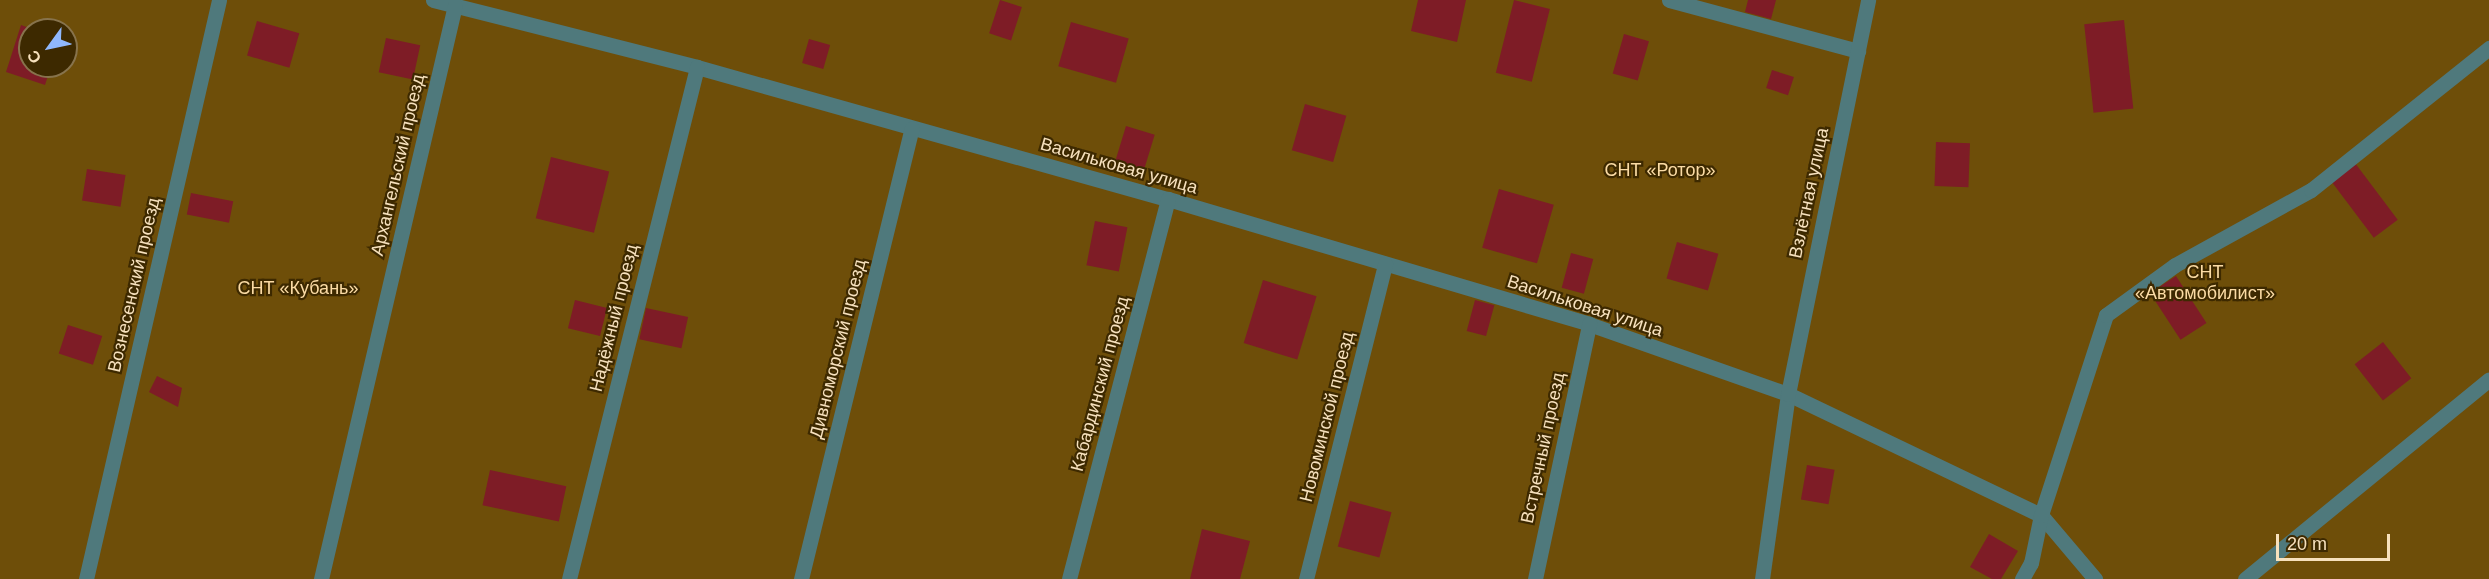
<!DOCTYPE html>
<html>
<head>
<meta charset="utf-8">
<style>
  body { margin:0 }
  #map { position:relative; width:2489px; height:579px; overflow:hidden; background:#3d2900; font-family:Helvetica,sans-serif }
  div>[style] { position:absolute }
  .green>* { inset:0; background:#6e4e09 }
  .building>* { inset:0; background:#7e1c26; transform-origin:0 0 }
  .minor>* { height:15px; margin:-7.5px; padding:0 7.5px; transform-origin:7.5px; border-radius:7.5px; background:#4f797c }
  span { translate:-50% -50%; white-space:nowrap; text-align:center; line-height:1.15; -webkit-text-stroke:4.5px #3d2900; paint-order:stroke }
  .street-label { font-size:18px; color:#f7e1bd }
  .park-label { font-size:18px; color:#fbdba4 }
  .north { position:absolute; left:18px; top:18px; width:60px; height:60px; box-sizing:border-box; background:#3d2900; border:2px solid #87734c; border-radius:50%; rotate:237deg; font-size:16px; font-weight:700; line-height:24px; text-align:center; color:#f7e1bd }
  .north::after { content:''; display:block; margin:auto; width:21px; height:27px; background:#90b8fd; clip-path:polygon(50% 0,100% 100%,50% 72%,0 100%) }
  .scale { position:absolute; left:2276px; top:534px; width:114px; height:27px; box-sizing:border-box; border:3px solid #f7e1bd; border-top:0; padding-left:8px; font-size:18px; line-height:21px; white-space:nowrap; color:#f7e1bd; -webkit-text-stroke:4px #3d2900; paint-order:stroke }
</style>
</head>
<body>
<div id="map">
  <div class="green">
    <i style="clip-path:polygon(evenodd,0 0,2489px 0,2489px 579px,0 579px,0 0,30px 30px,66px 30px,66px 66px,30px 66px,30px 30px)"></i>
  </div>
  <div class="building">
    <i style="left:1000px;top:0;width:23px;height:35px;rotate:18deg"></i>
    <i style="clip-path:polygon(1418px 0,1466px 0,1457px 42px,1411px 31px)"></i>
    <i style="left:1514px;top:0;width:37px;height:75px;rotate:14deg"></i>
    <i style="clip-path:polygon(1748px 0,1776px 0,1771px 19px,1745px 12px)"></i>
    <i style="left:2124px;top:20px;width:89px;height:40px;rotate:84deg"></i>
    <i style="left:257px;top:21px;width:44px;height:36px;rotate:16deg"></i>
    <i style="left:1071px;top:22px;width:60px;height:46px;rotate:16deg"></i>
    <i style="clip-path:polygon(21px 25px,35px 30px,30px 30px,30px 66px,51px 66px,45px 85px,6px 72px)"></i>
    <i style="left:1624px;top:34px;width:26px;height:41px;rotate:16deg"></i>
    <i style="left:386px;top:38px;width:35px;height:35px;rotate:12deg"></i>
    <i style="left:809px;top:39px;width:22px;height:25px;rotate:16deg"></i>
    <i style="left:1772px;top:70px;width:23px;height:19px;rotate:18deg"></i>
    <i style="left:1305px;top:104px;width:43px;height:48px;rotate:16deg"></i>
    <i style="left:1126px;top:126px;width:30px;height:42px;rotate:17deg"></i>
    <i style="left:1936px;top:142px;width:34px;height:44px;rotate:2deg"></i>
    <i style="left:551px;top:157px;width:60px;height:63px;rotate:14deg"></i>
    <i style="left:2355px;top:163px;width:71px;height:30px;rotate:53deg"></i>
    <i style="left:87px;top:169px;width:39px;height:32px;rotate:9deg"></i>
    <i style="left:1499px;top:189px;width:57px;height:61px;rotate:16deg"></i>
    <i style="left:191px;top:193px;width:43px;height:22px;rotate:11deg"></i>
    <i style="left:1095px;top:221px;width:33px;height:45px;rotate:11deg"></i>
    <i style="left:1677px;top:242px;width:43px;height:38px;rotate:16deg"></i>
    <i style="left:1571px;top:253px;width:23px;height:36px;rotate:15deg"></i>
    <i style="left:2176px;top:276px;width:56px;height:31px;rotate:57deg"></i>
    <i style="left:1263px;top:280px;width:56px;height:66px;rotate:17deg"></i>
    <i style="left:575px;top:300px;width:33px;height:29px;rotate:14deg"></i>
    <i style="left:1475px;top:300px;width:20px;height:32px;rotate:15deg"></i>
    <i style="left:646px;top:308px;width:43px;height:32px;rotate:12deg"></i>
    <i style="left:68px;top:325px;width:36px;height:30px;rotate:18deg"></i>
    <i style="left:2383px;top:342px;width:46px;height:36px;rotate:52deg"></i>
    <i style="clip-path:polygon(157px 376px,182px 388px,178px 407px,149px 392px)"></i>
    <i style="left:1807px;top:465px;width:28px;height:35px;rotate:10deg"></i>
    <i style="left:490px;top:470px;width:78px;height:36px;rotate:12deg"></i>
    <i style="left:1350px;top:501px;width:43px;height:47px;rotate:15deg"></i>
    <i style="clip-path:polygon(1202px 529px,1250px 541px,1240px 579px,1190px 579px)"></i>
    <i style="clip-path:polygon(1989px 534px,2018px 551px,2001px 579px,1992px 579px,1970px 567px)"></i>
  </div>
  <div class="minor">
    <i style="left:433px;top:0;width:272px;rotate:14.2deg"></i>
    <i style="left:697px;top:67px;width:489px;rotate:15.7deg"></i>
    <i style="left:1168px;top:199px;width:439px;rotate:16.5deg"></i>
    <i style="left:1589px;top:324px;width:211px;rotate:19.4deg"></i>
    <i style="left:1788px;top:394px;width:280px;rotate:25.6deg"></i>
    <i style="left:2041px;top:515px;width:84px;rotate:49.8deg"></i>
    <i style="left:1669px;top:0;width:196px;rotate:15.1deg"></i>
    <i style="left:86px;top:579px;width:594px;rotate:-77.06deg"></i>
    <i style="left:321px;top:579px;width:589px;rotate:-76.86deg"></i>
    <i style="left:569px;top:579px;width:528px;rotate:-75.96deg"></i>
    <i style="left:801px;top:579px;width:464px;rotate:-76.2deg"></i>
    <i style="left:1069px;top:579px;width:393px;rotate:-75.4deg"></i>
    <i style="left:1306px;top:579px;width:325px;rotate:-75.9deg"></i>
    <i style="left:1535px;top:579px;width:261px;rotate:-78deg"></i>
    <i style="left:1762px;top:579px;width:187px;rotate:-82deg"></i>
    <i style="left:1788px;top:394px;width:402px;rotate:-78.5deg"></i>
    <i style="left:2022px;top:579px;width:18px;rotate:-61deg"></i>
    <i style="left:2031px;top:563px;width:49px;rotate:-78.2deg"></i>
    <i style="left:2041px;top:515px;width:210px;rotate:-72deg"></i>
    <i style="left:2106px;top:315px;width:85px;rotate:-35.9deg"></i>
    <i style="left:2175px;top:265px;width:155px;rotate:-28.9deg"></i>
    <i style="left:2311px;top:190px;width:228px;rotate:-38.6deg"></i>
    <i style="left:2245px;top:579px;width:315px;rotate:-39.3deg"></i>
  </div>
  <div class="street-label">
    <span style="left:398px;top:165px;rotate:-77deg">Архангельский проезд</span>
    <span style="left:1119px;top:166px;rotate:16deg">Васильковая улица</span>
    <span style="left:1809px;top:193px;rotate:-78deg">Взлётная улица</span>
    <span style="left:134px;top:285px;rotate:-77deg">Вознесенский проезд</span>
    <span style="left:1585px;top:306px;rotate:18deg">Васильковая улица</span>
    <span style="left:614px;top:318px;rotate:-76deg">Надёжный проезд</span>
    <span style="left:838px;top:349px;rotate:-76deg">Дивноморский проезд</span>
    <span style="left:1100px;top:384px;rotate:-75deg">Кабардинский проезд</span>
    <span style="left:1327px;top:417px;rotate:-76deg">Новоминской проезд</span>
    <span style="left:1543px;top:448px;rotate:-78deg">Встречный проезд</span>
  </div>
  <div class="park-label">
    <span style="left:1660px;top:170px">СНТ «Ротор»</span>
    <span style="left:2205px;top:283px">СНТ<br>«Автомобилист»</span>
    <span style="left:298px;top:288px">СНТ «Кубань»</span>
  </div>
  <div class="north">С</div>
  <div class="scale">20 m</div>
</div>
</body>
</html>
